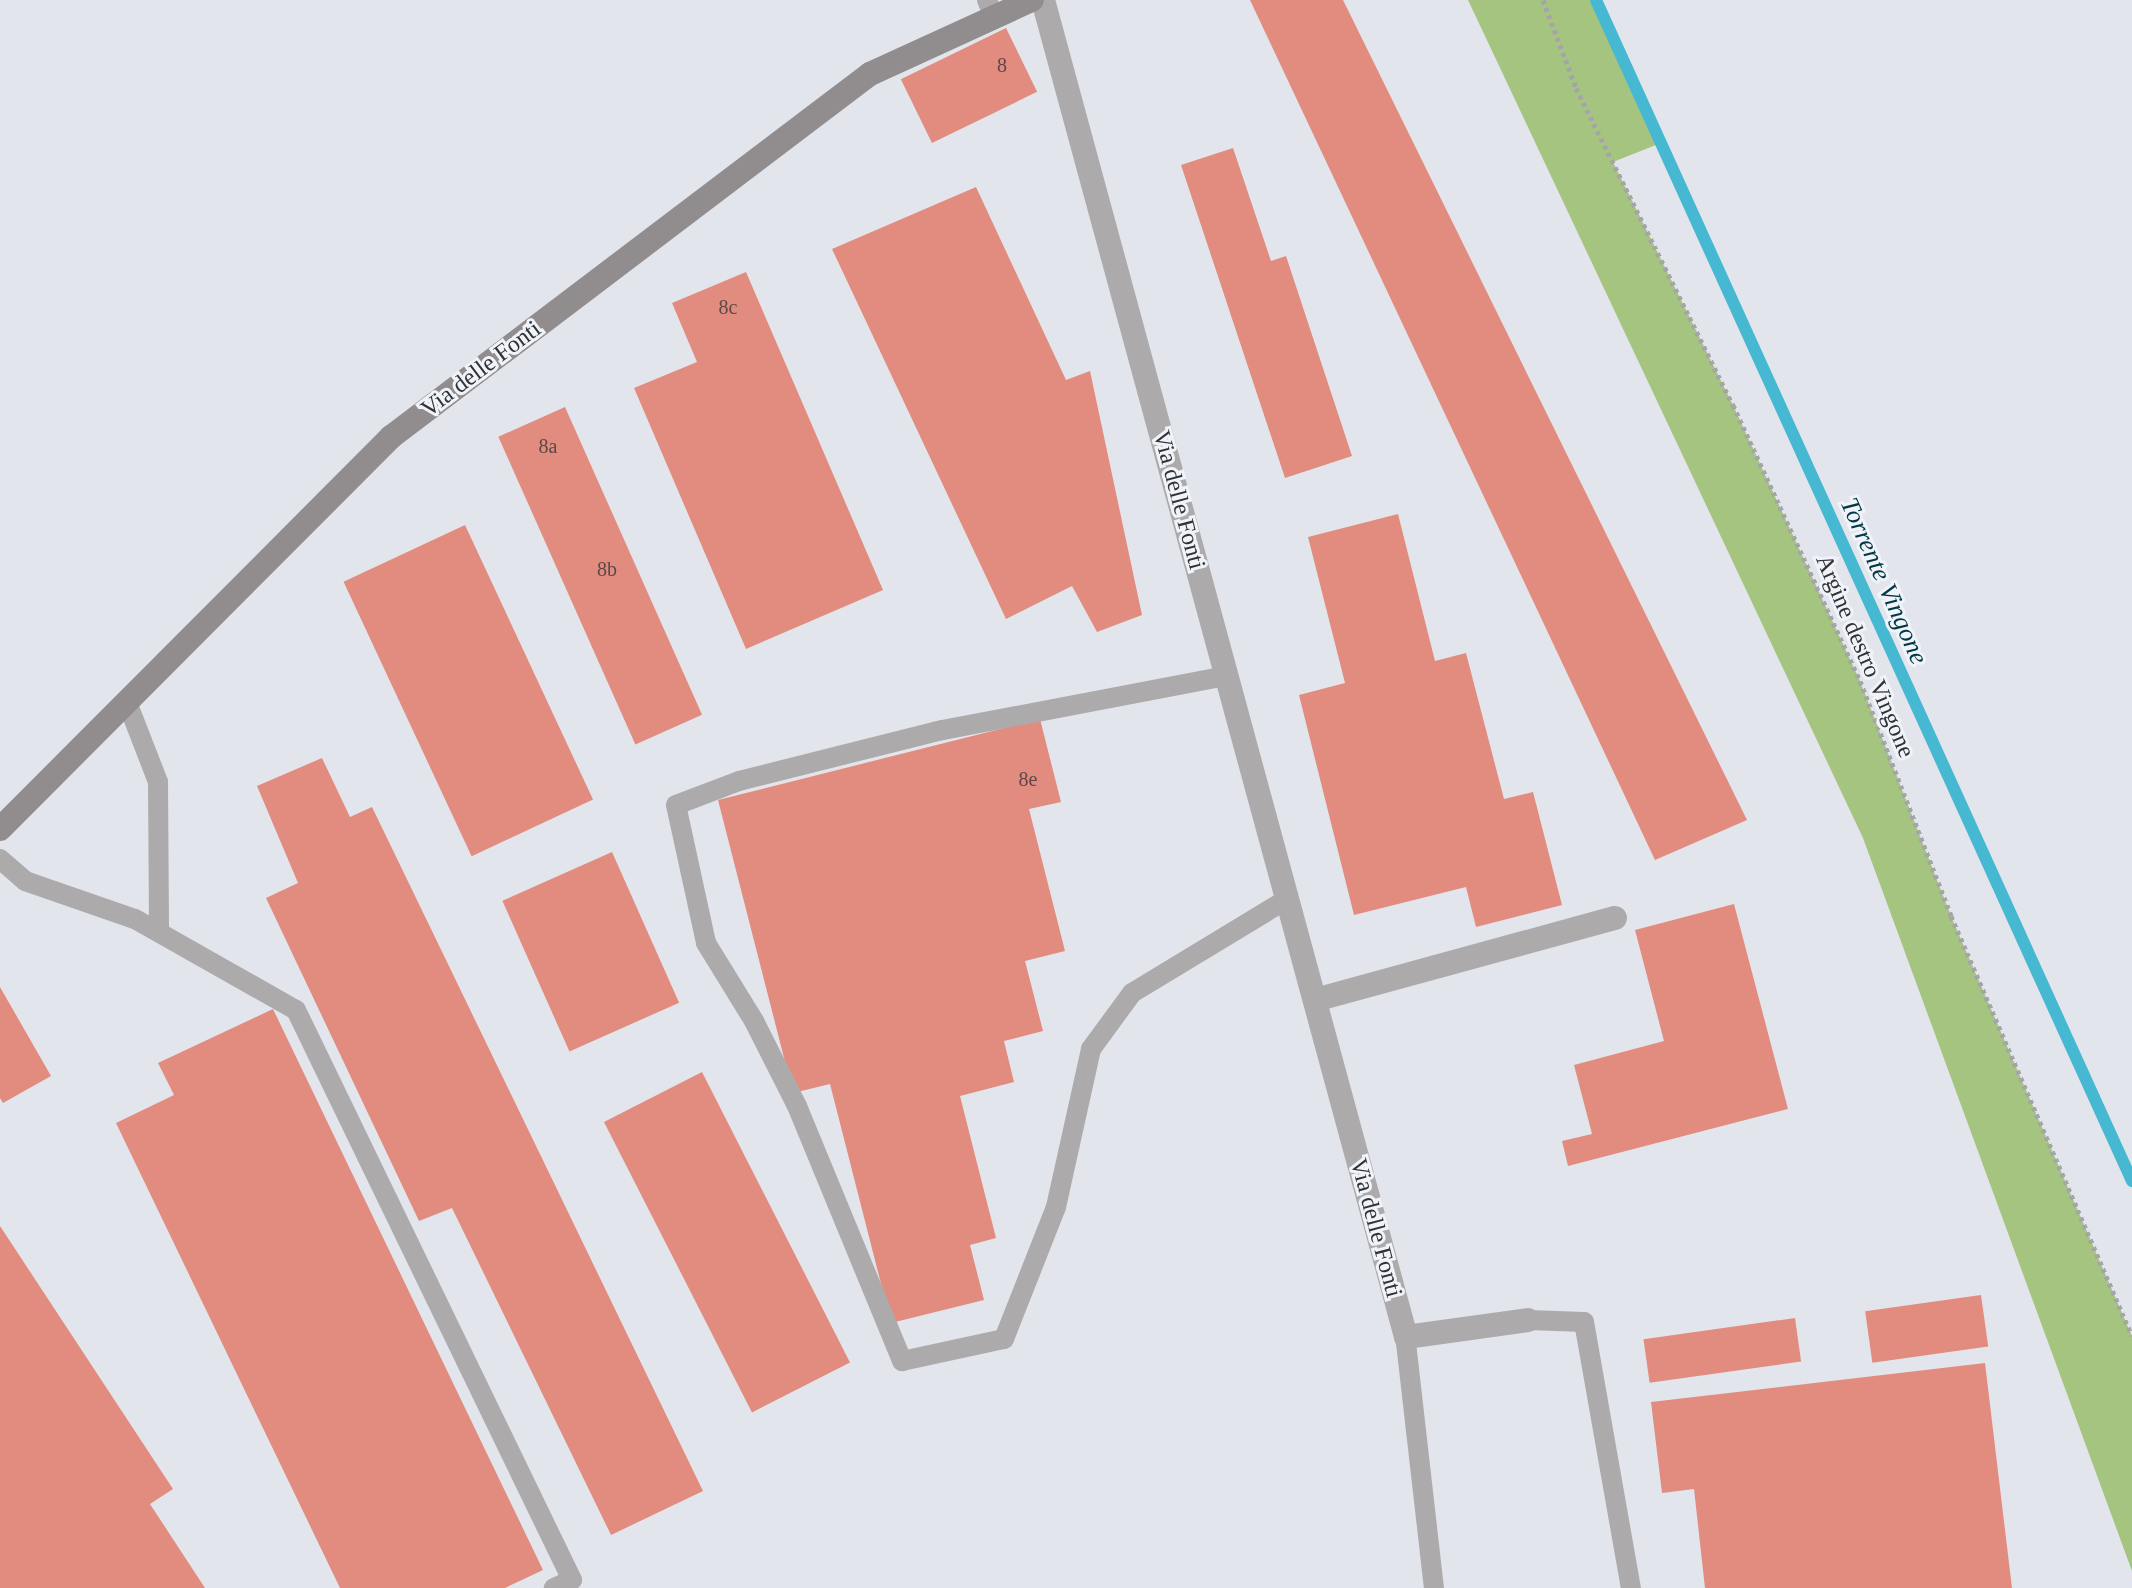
<!DOCTYPE html>
<html>
<head>
<meta charset="utf-8">
<style>
  body { margin:0 }
  #map { position:relative; width:2132px; height:1588px; overflow:hidden; background:#e3e5ec; font-family:Georgia,serif }
  div>[style] { position:absolute }
  .green>* { inset:0; background:#a5c47f }
  .stream>* { height:12px; margin:-6px; padding:0 6px; transform-origin:6px; border-radius:6px; background:#47b8d1 }
  .building>* { inset:0; background:#e18c7f; transform-origin:0 0 }
  .path>* { height:5px; margin-top:-2.5px; transform-origin:0; background:repeating-linear-gradient(90deg,#a3a5aa 0 4px,transparent 0 8px) }
  .lane>* { height:20px; margin:-10px; padding:0 10px; transform-origin:10px; border-radius:10px; background:#adaaab }
  .street>* { height:24px; margin:-12px; padding:0 12px; transform-origin:12px; border-radius:12px; background:#adaaab }
  .secondary>* { height:24px; margin:-12px; padding:0 12px; transform-origin:12px; border-radius:12px; background:#918d8f }
  span { translate:-50% -50%; white-space:nowrap; text-align:center; line-height:1.15; -webkit-text-stroke:6px #f0f3f9; paint-order:stroke }
  .number-label { font-size:20px; color:#5d4847 }
  .number-label span { -webkit-text-stroke-width:0 }
  .street-label { font-size:24px; color:#313234 }
  .water-label { font-size:26px; color:#023843; font-style:italic }
</style>
</head>
<body>
<div id="map">
  <div class="green">
    <i style="clip-path:polygon(1468px 0,1596px 0,1661px 143px,1613px 162px,1733px 405px,1860px 681px,1951px 916px,2132px 1336px,2132px 1571px,1863px 838px)"></i>
  </div>
  <div class="stream">
    <i style="left:1596px;top:0;width:1297px;rotate:65.59deg"></i>
  </div>
  <div class="building">
    <i style="clip-path:polygon(1250px 0,1343px 0,1747px 820px,1655px 860px)"></i>
    <i style="left:1006px;top:28px;width:71px;height:117px;rotate:64deg"></i>
    <i style="clip-path:polygon(1233px 148px,1271px 261px,1286px 256px,1352px 456px,1285px 478px,1181px 165px)"></i>
    <i style="clip-path:polygon(976px 187px,1066px 380px,1090px 371px,1142px 615px,1097px 632px,1072px 586px,1006px 619px,832px 249px)"></i>
    <i style="clip-path:polygon(746px 272px,883px 590px,746px 649px,634px 388px,697px 362px,672px 303px)"></i>
    <i style="left:565px;top:407px;width:337px;height:73px;rotate:66deg"></i>
    <i style="clip-path:polygon(1398px 514px,1435px 661px,1466px 653px,1504px 799px,1533px 792px,1562px 905px,1476px 927px,1466px 887px,1354px 915px,1299px 695px,1345px 683px,1308px 537px)"></i>
    <i style="left:465px;top:525px;width:303px;height:134px;rotate:65deg"></i>
    <i style="clip-path:polygon(1040px 719px,1061px 802px,1029px 809px,1065px 951px,1025px 961px,1043px 1031px,1004px 1041px,1014px 1082px,960px 1096px,996px 1238px,970px 1245px,984px 1300px,891px 1323px,830px 1084px,793px 1093px,718px 800px)"></i>
    <i style="clip-path:polygon(322px 758px,350px 817px,372px 807px,703px 1491px,611px 1535px,452px 1208px,419px 1221px,266px 898px,298px 883px,257px 786px)"></i>
    <i style="left:612px;top:852px;width:165px;height:120px;rotate:66deg"></i>
    <i style="clip-path:polygon(1734px 904px,1788px 1109px,1568px 1166px,1562px 1141px,1592px 1134px,1574px 1065px,1664px 1041px,1635px 930px)"></i>
    <i style="clip-path:polygon(0 987px,51px 1076px,3px 1103px,0 1098px)"></i>
    <i style="clip-path:polygon(273px 1009px,543px 1570px,505px 1588px,340px 1588px,116px 1123px,174px 1095px,158px 1063px)"></i>
    <i style="left:702px;top:1072px;width:326px;height:110px;rotate:63deg"></i>
    <i style="clip-path:polygon(0 1226px,173px 1489px,150px 1504px,205px 1588px,0 1588px)"></i>
    <i style="left:1981px;top:1295px;width:52px;height:117px;rotate:82deg"></i>
    <i style="left:1795px;top:1318px;width:44px;height:153px;rotate:82deg"></i>
    <i style="clip-path:polygon(1985px 1363px,2012px 1588px,1705px 1588px,1694px 1489px,1662px 1493px,1651px 1402px)"></i>
  </div>
  <div class="path">
    <i style="left:1543px;top:0;width:94px;rotate:69.4deg"></i>
    <i style="left:1576px;top:88px;width:354px;rotate:63.7deg"></i>
    <i style="left:1733px;top:405px;width:304px;rotate:65.3deg"></i>
    <i style="left:1860px;top:681px;width:252px;rotate:68.8deg"></i>
    <i style="left:1951px;top:916px;width:457px;rotate:66.7deg"></i>
  </div>
  <div class="lane">
    <i style="left:987px;top:0;width:18px;rotate:68deg"></i>
    <i style="left:1226px;top:676px;width:289px;rotate:169.2deg"></i>
    <i style="left:942px;top:730px;width:209px;rotate:165.9deg"></i>
    <i style="left:739px;top:781px;width:67px;rotate:159.1deg"></i>
    <i style="left:676px;top:805px;width:141px;rotate:77.7deg"></i>
    <i style="left:706px;top:943px;width:92px;rotate:58.4deg"></i>
    <i style="left:754px;top:1021px;width:95px;rotate:63.2deg"></i>
    <i style="left:797px;top:1106px;width:276px;rotate:67.6deg"></i>
    <i style="left:902px;top:1361px;width:104px;rotate:-12.2deg"></i>
    <i style="left:1004px;top:1339px;width:142px;rotate:-68.5deg"></i>
    <i style="left:1056px;top:1207px;width:162px;rotate:-77.5deg"></i>
    <i style="left:1091px;top:1049px;width:69px;rotate:-53.8deg"></i>
    <i style="left:1132px;top:993px;width:181px;rotate:-31.2deg"></i>
    <i style="left:127px;top:702px;width:86px;rotate:68.8deg"></i>
    <i style="left:158px;top:782px;width:150px;rotate:89.6deg"></i>
    <i style="left:0;top:859px;width:33px;rotate:41deg"></i>
    <i style="left:25px;top:881px;width:116px;rotate:19.1deg"></i>
    <i style="left:135px;top:919px;width:185px;rotate:29.5deg"></i>
    <i style="left:296px;top:1010px;width:633px;rotate:64.16deg"></i>
    <i style="left:572px;top:1580px;width:20px;rotate:156deg"></i>
    <i style="left:1528px;top:1320px;width:56px;rotate:2deg"></i>
    <i style="left:1584px;top:1322px;width:270px;rotate:80deg"></i>
    <i style="left:1405px;top:1334px;width:256px;rotate:83.5deg"></i>
  </div>
  <div class="street">
    <i style="left:1043px;top:0;width:1385px;rotate:74.81deg"></i>
    <i style="left:1406px;top:1337px;width:123px;rotate:-7.9deg"></i>
    <i style="left:1315px;top:1000px;width:311px;rotate:-15.3deg"></i>
  </div>
  <div class="secondary">
    <i style="left:0;top:829px;width:554px;rotate:-45.07deg"></i>
    <i style="left:391px;top:437px;width:601px;rotate:-37.16deg"></i>
    <i style="left:870px;top:74px;width:178px;rotate:-24.6deg"></i>
  </div>
  <div class="number-label">
    <span style="left:1002px;top:65px">8</span>
    <span style="left:728px;top:307px">8c</span>
    <span style="left:548px;top:446px">8a</span>
    <span style="left:607px;top:569px">8b</span>
    <span style="left:1028px;top:779px">8e</span>
  </div>
  <div class="street-label">
    <span style="left:481px;top:369px;rotate:-37deg">Via delle Fonti</span>
    <span style="left:1179px;top:500px;rotate:75deg">Via delle Fonti</span>
    <span style="left:1865px;top:656px;rotate:67deg">Argine destro Vingone</span>
    <span style="left:1376px;top:1228px;rotate:75deg">Via delle Fonti</span>
  </div>
  <div class="water-label">
    <span style="left:1884px;top:581px;rotate:66deg">Torrente Vingone</span>
  </div>
</div>
</body>
</html>
